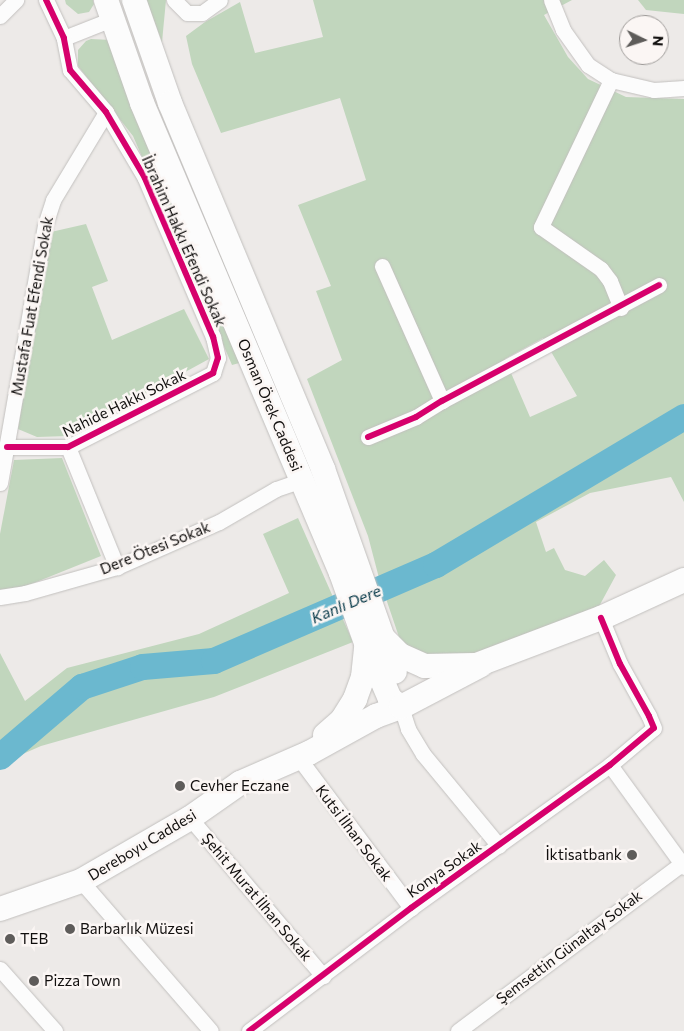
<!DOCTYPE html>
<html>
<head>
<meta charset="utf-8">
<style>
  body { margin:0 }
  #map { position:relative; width:684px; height:1031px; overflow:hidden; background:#edeae8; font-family:Commissioner,sans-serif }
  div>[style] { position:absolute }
  .green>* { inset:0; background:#c1d6bd }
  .river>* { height:26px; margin:-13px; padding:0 13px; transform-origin:13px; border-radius:13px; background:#6bb8cf }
  .roads { filter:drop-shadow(0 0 1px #c2c0be) drop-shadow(0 0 1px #c2c0be) }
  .street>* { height:15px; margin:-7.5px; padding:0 7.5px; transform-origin:7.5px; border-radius:7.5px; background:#fcfcfc }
  .primary>* { height:24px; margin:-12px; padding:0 12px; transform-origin:12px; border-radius:12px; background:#fcfcfc }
  .cycleway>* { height:6px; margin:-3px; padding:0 3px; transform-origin:3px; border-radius:3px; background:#d6006c }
  .dots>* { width:14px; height:14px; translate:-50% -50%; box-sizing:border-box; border:2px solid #fbf6f4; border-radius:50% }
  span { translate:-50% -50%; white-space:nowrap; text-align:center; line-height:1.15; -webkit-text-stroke:5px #fbf6f4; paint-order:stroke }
  .street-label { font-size:15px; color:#110f0e }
  .poi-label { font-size:15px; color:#110f0e }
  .left { translate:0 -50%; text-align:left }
  .right { translate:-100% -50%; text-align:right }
  .water-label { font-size:16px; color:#0b3c4b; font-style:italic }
  .north { position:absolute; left:619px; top:15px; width:50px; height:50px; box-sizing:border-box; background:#fbf6f4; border:1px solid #9d9a98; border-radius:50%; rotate:94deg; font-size:14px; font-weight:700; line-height:20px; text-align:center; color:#110f0e }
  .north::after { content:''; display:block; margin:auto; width:18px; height:22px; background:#5e5c5a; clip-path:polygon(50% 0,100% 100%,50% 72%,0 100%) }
</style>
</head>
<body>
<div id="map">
  <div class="green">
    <i style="clip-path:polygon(65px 0,93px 0,94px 4px,89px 12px,78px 14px,66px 4px)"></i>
    <i style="clip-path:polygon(146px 0,166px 0,162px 42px)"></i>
    <i style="clip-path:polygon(evenodd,313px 0,572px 0,544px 15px,568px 57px,588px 79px,626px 97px,684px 99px,684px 502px,671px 477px,590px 493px,536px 522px,546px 552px,554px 548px,565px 570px,585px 576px,604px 560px,616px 575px,596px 612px,459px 664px,429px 658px,406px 647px,400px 640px,379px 578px,368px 536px,307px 379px,342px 360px,316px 291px,331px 286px,298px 205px,366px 180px,340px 98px,221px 133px,192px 64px,186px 36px,205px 22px,240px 2px,255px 53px,323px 37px,313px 0,543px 338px,577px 396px,530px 417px,505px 359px,543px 338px)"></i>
    <i style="clip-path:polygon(638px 0,684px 0,684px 14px,646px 10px)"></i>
    <i style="clip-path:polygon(91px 39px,111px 40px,243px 362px,232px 365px,133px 136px,78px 66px,78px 50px,86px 41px)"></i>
    <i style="clip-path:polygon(86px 224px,108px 281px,92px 287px,112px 340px,184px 309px,209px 359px,68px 436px,37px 437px,18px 429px,51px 232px)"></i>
    <i style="clip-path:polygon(62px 458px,101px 556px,9px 593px,0 590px,0 534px,14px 460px)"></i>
    <i style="clip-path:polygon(298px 518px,353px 642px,214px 697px,41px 746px,0 764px,0 653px,25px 701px,67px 668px,199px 634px,289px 593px,263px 534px)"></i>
  </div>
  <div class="river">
    <i style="left:0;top:757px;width:108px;rotate:-40.5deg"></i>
    <i style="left:82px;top:687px;width:64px;rotate:-18.2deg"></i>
    <i style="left:143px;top:667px;width:71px;rotate:-4.8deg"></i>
    <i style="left:214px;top:661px;width:242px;rotate:-23.4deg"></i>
    <i style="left:436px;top:565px;width:289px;rotate:-30.8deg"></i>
  </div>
  <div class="roads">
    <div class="street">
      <i style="left:174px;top:0;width:18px;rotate:45deg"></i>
      <i style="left:187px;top:13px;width:15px"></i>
      <i style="left:202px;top:13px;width:22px;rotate:-36deg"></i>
      <i style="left:551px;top:0;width:32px;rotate:68deg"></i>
      <i style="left:563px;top:30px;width:43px;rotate:54.5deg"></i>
      <i style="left:588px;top:65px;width:27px;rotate:33deg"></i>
      <i style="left:611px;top:80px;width:44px;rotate:13.1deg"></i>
      <i style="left:654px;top:90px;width:30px;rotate:-4deg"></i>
      <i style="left:0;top:16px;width:23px;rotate:-45deg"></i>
      <i style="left:64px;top:38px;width:52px;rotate:-21.6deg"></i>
      <i style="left:611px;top:80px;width:163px;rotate:115.5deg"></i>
      <i style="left:541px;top:227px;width:73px;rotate:35deg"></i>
      <i style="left:601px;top:269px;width:15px;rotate:53deg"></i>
      <i style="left:610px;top:281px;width:29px;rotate:68deg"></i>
      <i style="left:382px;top:266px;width:148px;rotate:66deg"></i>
      <i style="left:368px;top:437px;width:52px;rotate:-22.6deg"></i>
      <i style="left:416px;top:417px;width:31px;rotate:-32deg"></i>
      <i style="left:442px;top:401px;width:246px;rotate:-28.1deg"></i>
      <i style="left:7px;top:447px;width:61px"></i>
      <i style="left:68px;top:447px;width:163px;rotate:-27deg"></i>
      <i style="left:213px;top:373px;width:16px;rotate:-72deg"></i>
      <i style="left:218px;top:358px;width:22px;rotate:-103deg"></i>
      <i style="left:213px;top:337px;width:173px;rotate:-113.2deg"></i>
      <i style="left:145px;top:178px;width:77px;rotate:-120.6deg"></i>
      <i style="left:106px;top:112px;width:55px;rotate:-130.6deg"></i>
      <i style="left:70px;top:70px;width:33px;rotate:-101deg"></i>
      <i style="left:64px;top:38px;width:42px;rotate:-115.3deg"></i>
      <i style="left:68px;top:447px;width:130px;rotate:67.8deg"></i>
      <i style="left:0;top:483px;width:262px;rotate:-80.1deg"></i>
      <i style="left:45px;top:225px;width:26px;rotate:-72deg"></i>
      <i style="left:53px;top:200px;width:103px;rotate:-58.9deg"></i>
      <i style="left:0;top:597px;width:25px;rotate:-9deg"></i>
      <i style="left:25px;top:593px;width:96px;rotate:-15.8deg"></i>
      <i style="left:117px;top:567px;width:111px;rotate:-23.8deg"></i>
      <i style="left:219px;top:522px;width:66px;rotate:-30.1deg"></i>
      <i style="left:276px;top:489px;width:28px;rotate:-19deg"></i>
      <i style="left:401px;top:707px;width:23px;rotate:72deg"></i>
      <i style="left:408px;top:729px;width:29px;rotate:59deg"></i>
      <i style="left:423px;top:754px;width:119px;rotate:50.4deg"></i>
      <i style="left:298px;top:757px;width:189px;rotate:53.2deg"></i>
      <i style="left:610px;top:765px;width:126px;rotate:54deg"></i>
      <i style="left:190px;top:818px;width:207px;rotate:49.9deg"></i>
      <i style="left:81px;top:881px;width:198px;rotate:49.1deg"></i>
      <i style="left:0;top:969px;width:83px;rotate:48.4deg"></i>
      <i style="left:249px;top:1031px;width:203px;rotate:-37.2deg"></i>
      <i style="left:411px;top:908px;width:245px;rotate:-35.7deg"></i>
      <i style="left:610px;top:765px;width:57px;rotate:-40.1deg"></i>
      <i style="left:654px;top:728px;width:13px;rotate:-113deg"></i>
      <i style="left:649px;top:716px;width:60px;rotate:-119.1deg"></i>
      <i style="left:620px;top:664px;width:50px;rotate:-112.4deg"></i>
      <i style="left:458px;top:1031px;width:279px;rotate:-36.8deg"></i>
    </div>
    <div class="primary">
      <i style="left:106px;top:0;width:109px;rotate:70.7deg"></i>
      <i style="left:142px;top:103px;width:510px;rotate:67.05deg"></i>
      <i style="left:341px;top:573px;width:74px;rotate:70.3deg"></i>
      <i style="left:366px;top:643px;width:61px;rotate:66.8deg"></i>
      <i style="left:390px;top:699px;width:14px;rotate:36deg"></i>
      <i style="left:134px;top:0;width:109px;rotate:70.7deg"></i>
      <i style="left:170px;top:103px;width:397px;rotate:67.3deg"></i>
      <i style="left:323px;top:469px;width:215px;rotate:70.5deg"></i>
      <i style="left:383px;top:638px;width:24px;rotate:45deg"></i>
      <i style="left:400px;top:655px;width:27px;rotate:24deg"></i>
      <i style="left:425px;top:666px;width:50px;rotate:-1.1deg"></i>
      <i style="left:466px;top:669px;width:144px;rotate:-20.7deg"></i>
      <i style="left:601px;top:618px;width:91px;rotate:-24.6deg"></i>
      <i style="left:325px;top:735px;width:23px;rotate:-41deg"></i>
      <i style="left:342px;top:720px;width:25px;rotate:-58deg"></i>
      <i style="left:355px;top:699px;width:23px;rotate:-70deg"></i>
      <i style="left:363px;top:677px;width:30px;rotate:-84deg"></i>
      <i style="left:0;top:909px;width:86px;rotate:-19.1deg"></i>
      <i style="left:81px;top:881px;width:126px;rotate:-30deg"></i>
      <i style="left:190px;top:818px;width:61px;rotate:-35deg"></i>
      <i style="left:240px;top:783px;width:75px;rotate:-23.5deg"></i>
      <i style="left:309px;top:753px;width:77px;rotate:-28.9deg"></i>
      <i style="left:376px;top:716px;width:27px;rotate:-20deg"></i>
      <i style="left:401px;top:707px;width:90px;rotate:-27.7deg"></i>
    </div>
  </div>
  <div class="cycleway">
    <i style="left:368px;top:437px;width:52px;rotate:-22.6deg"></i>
    <i style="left:416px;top:417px;width:31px;rotate:-32deg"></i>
    <i style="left:442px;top:401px;width:246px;rotate:-28.1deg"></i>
    <i style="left:7px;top:447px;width:61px"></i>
    <i style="left:68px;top:447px;width:163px;rotate:-27deg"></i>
    <i style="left:213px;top:373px;width:16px;rotate:-72deg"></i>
    <i style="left:218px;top:358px;width:22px;rotate:-103deg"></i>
    <i style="left:213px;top:337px;width:173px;rotate:-113.2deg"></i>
    <i style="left:145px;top:178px;width:77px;rotate:-120.6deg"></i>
    <i style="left:106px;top:112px;width:55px;rotate:-130.6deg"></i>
    <i style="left:70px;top:70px;width:33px;rotate:-101deg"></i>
    <i style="left:64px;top:38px;width:42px;rotate:-115.3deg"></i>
    <i style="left:249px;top:1031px;width:203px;rotate:-37.2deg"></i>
    <i style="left:411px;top:908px;width:245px;rotate:-35.7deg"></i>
    <i style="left:610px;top:765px;width:57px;rotate:-40.1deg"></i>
    <i style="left:654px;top:728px;width:13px;rotate:-113deg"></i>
    <i style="left:649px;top:716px;width:60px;rotate:-119.1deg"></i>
    <i style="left:620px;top:664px;width:50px;rotate:-112.4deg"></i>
  </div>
  <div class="dots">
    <i style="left:180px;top:786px;background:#5e5c5a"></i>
    <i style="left:632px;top:855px;background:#5e5c5a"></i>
    <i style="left:70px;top:929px;background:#5e5c5a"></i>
    <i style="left:10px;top:939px;background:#5e5c5a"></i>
    <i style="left:34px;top:981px;background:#5e5c5a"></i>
  </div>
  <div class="street-label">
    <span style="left:184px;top:241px;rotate:66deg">İbrahim Hakkı Efendi Sokak</span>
    <span style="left:32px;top:306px;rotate:-80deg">Mustafa Fuat Efendi Sokak</span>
    <span style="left:124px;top:403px;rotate:-26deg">Nahide Hakkı Sokak</span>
    <span style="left:270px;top:405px;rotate:67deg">Osman Örek Caddesi</span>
    <span style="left:155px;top:548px;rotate:-22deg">Dere Ötesi Sokak</span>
    <span style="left:354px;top:833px;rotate:53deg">Kutsi İlhan Sokak</span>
    <span style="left:142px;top:845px;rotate:-31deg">Dereboyu Caddesi</span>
    <span style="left:444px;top:869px;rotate:-35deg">Konya Sokak</span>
    <span style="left:257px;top:897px;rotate:50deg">Şehit Murat İlhan Sokak</span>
    <span style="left:569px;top:947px;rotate:-37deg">Şemsettin Günaltay Sokak</span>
  </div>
  <div class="poi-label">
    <span class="left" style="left:190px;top:786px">Cevher Eczane</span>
    <span class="right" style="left:622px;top:855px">İktisatbank</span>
    <span class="left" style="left:80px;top:929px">Barbarlık Müzesi</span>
    <span class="left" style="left:20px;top:939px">TEB</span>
    <span class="left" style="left:44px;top:981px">Pizza Town</span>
  </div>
  <div class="water-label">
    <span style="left:346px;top:604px;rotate:-23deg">Kanlı Dere</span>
  </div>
  <div class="north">N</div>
</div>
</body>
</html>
